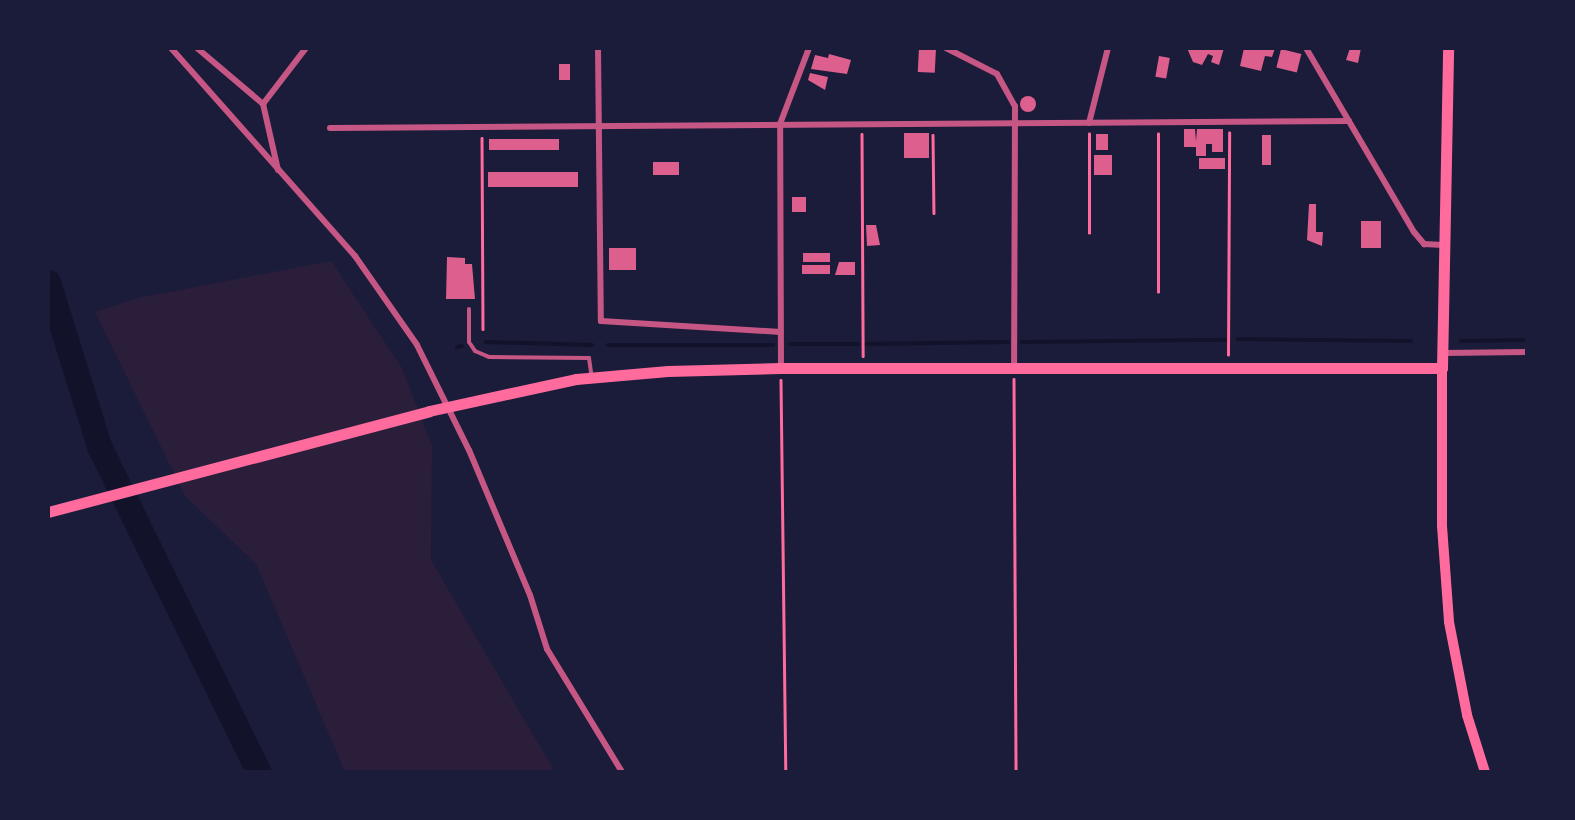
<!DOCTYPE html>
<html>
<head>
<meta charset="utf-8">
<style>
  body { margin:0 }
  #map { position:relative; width:1575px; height:820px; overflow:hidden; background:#1b1b3a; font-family:"DM Sans",sans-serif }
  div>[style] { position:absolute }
  .green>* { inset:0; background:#2a1e3b }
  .stream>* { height:4px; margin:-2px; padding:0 2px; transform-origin:2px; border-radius:2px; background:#12122b }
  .river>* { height:25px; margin:-12.5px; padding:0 12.5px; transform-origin:12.5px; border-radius:12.5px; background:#12122b }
  .building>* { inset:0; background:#dd5f8e; transform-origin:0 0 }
  .round { border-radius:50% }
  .path>* { height:2.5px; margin:-1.25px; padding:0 1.25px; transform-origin:1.25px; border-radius:1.25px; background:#ff6b9d }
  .service>* { height:4px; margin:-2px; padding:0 2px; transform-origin:2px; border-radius:2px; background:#c65784 }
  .minor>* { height:6px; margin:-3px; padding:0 3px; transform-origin:3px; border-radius:3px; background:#c65784 }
  .secondary>* { height:10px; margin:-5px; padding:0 5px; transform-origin:5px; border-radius:5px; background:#ff6b9d }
  .primary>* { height:11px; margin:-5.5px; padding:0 5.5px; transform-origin:5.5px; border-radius:5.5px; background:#ff6b9d }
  span { translate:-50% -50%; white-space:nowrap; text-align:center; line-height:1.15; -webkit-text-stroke:8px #1b1b3a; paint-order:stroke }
  .frame { position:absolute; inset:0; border:50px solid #1b1b3a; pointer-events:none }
</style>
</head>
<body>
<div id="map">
  <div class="green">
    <i style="clip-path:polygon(331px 261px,402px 368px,432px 446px,431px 560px,555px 772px,345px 772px,256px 564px,185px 496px,95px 312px,138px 298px)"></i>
  </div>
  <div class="stream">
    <i style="left:1238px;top:339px;width:173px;rotate:0.7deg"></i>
    <i style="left:1461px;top:341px;width:67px;rotate:-0.9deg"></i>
    <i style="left:486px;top:342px;width:106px;rotate:1.6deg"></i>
    <i style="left:1022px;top:342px;width:203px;rotate:-0.6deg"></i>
    <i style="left:790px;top:344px;width:68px"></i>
    <i style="left:866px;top:344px;width:142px;rotate:-0.8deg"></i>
    <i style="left:608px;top:345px;width:165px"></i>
    <i style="left:457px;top:347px;width:5px;rotate:-11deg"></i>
  </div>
  <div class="river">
    <i style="left:48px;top:282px;width:172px;rotate:72.7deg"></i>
    <i style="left:99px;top:446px;width:363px;rotate:63.9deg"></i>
  </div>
  <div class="building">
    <i style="left:919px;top:48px;width:17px;height:24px;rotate:3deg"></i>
    <i style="clip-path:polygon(1187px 48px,1224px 48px,1219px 65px,1211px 62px,1213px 56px,1208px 54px,1202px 65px,1193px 62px)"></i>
    <i style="clip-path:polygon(1244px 48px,1275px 48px,1272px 57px,1265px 56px,1261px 71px,1240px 66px)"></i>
    <i style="clip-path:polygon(1350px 48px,1361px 48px,1358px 63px,1346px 60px)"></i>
    <i style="left:1281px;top:49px;width:21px;height:19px;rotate:14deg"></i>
    <i style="clip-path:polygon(829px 54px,851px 60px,847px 74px,811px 69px,815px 55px,828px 58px)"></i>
    <i style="left:1159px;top:56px;width:11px;height:21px;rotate:10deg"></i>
    <i style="left:559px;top:64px;width:11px;height:16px"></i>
    <i style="clip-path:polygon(810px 73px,828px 77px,825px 90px,808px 80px)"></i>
    <i class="round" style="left:1020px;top:96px;width:16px;height:16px"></i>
    <i style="clip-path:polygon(1184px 129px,1195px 129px,1196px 141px,1197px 129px,1223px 129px,1223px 152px,1212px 152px,1212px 144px,1206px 144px,1206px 156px,1196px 156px,1196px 147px,1184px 147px)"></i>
    <i style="left:929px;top:133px;width:25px;height:25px;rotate:90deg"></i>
    <i style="left:1096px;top:134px;width:12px;height:16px"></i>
    <i style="left:1262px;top:135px;width:9px;height:30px"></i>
    <i style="left:489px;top:139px;width:70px;height:11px"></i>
    <i style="left:1094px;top:155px;width:18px;height:20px"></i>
    <i style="left:1199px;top:158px;width:26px;height:11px"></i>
    <i style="left:653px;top:162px;width:26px;height:13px"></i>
    <i style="left:578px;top:172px;width:15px;height:90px;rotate:90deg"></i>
    <i style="left:792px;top:197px;width:14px;height:15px"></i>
    <i style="clip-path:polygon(1309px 204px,1316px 204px,1316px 232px,1323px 232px,1322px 246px,1307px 240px)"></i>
    <i style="left:1361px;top:221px;width:20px;height:27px"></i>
    <i style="clip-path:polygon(866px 225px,876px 225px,880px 245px,867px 246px)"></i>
    <i style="left:609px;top:248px;width:27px;height:22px"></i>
    <i style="left:803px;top:253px;width:27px;height:9px"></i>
    <i style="clip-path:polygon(447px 257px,465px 258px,465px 264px,472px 264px,475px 299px,446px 299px)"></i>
    <i style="clip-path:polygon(839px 262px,855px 262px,855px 275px,835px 275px)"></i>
    <i style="left:802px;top:265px;width:28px;height:9px"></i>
  </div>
  <div class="path">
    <i style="left:862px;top:134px;width:222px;rotate:89.7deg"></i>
    <i style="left:933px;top:135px;width:78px;rotate:89.3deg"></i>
    <i style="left:482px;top:138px;width:191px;rotate:89.7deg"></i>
    <i style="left:1089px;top:233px;width:99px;rotate:-90deg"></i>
    <i style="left:1158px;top:292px;width:158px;rotate:-90deg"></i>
    <i style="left:1228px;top:355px;width:222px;rotate:-89.7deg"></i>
    <i style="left:1014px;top:379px;width:393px;rotate:89.7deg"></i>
    <i style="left:781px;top:380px;width:392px;rotate:89.3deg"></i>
  </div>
  <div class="service">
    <i style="left:469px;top:309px;width:33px;rotate:90deg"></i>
    <i style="left:469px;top:342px;width:11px;rotate:56deg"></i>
    <i style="left:475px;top:351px;width:15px;rotate:23deg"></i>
    <i style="left:489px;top:357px;width:100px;rotate:0.6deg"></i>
    <i style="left:589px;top:358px;width:15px;rotate:82deg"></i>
  </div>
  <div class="minor">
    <i style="left:171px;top:48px;width:278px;rotate:48.5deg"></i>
    <i style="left:355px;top:256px;width:108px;rotate:55.1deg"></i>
    <i style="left:417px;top:345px;width:117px;rotate:63.7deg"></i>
    <i style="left:469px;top:450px;width:157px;rotate:67.2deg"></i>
    <i style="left:530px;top:595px;width:57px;rotate:72.5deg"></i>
    <i style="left:547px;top:649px;width:144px;rotate:58.6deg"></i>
    <i style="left:197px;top:48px;width:87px;rotate:40.3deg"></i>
    <i style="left:598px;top:48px;width:273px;rotate:89.4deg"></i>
    <i style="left:601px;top:321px;width:180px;rotate:3.5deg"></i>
    <i style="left:946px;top:48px;width:57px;rotate:27deg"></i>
    <i style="left:997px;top:74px;width:37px;rotate:61deg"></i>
    <i style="left:1015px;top:106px;width:261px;rotate:90.2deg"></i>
    <i style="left:1306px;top:48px;width:213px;rotate:59.6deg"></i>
    <i style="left:1414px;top:232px;width:16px;rotate:50deg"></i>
    <i style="left:1424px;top:244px;width:19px;rotate:3deg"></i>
    <i style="left:1089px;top:123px;width:77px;rotate:-75.8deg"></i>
    <i style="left:330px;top:128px;width:1019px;rotate:-0.39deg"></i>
    <i style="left:278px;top:170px;width:68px;rotate:-102.8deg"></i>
    <i style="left:263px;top:104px;width:71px;rotate:-52.5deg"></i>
    <i style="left:1444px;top:353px;width:84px;rotate:-0.7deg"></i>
    <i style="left:781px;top:368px;width:244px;rotate:-90.2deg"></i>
    <i style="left:780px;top:124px;width:81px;rotate:-69.1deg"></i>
  </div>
  <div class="secondary">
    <i style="left:1442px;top:368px;width:158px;rotate:90deg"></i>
    <i style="left:1442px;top:526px;width:96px;rotate:85.8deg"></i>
    <i style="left:1449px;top:622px;width:95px;rotate:79deg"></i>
    <i style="left:1467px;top:715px;width:60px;rotate:72.5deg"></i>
  </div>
  <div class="primary">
    <i style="left:48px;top:512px;width:394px;rotate:-14.8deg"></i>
    <i style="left:429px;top:411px;width:150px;rotate:-12.3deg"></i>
    <i style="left:576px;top:379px;width:92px;rotate:-5deg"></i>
    <i style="left:668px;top:371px;width:113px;rotate:-1.5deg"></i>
    <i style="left:781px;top:368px;width:661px"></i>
    <i style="left:1442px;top:368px;width:320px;rotate:-88.9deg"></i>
  </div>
  <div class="frame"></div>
</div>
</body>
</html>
